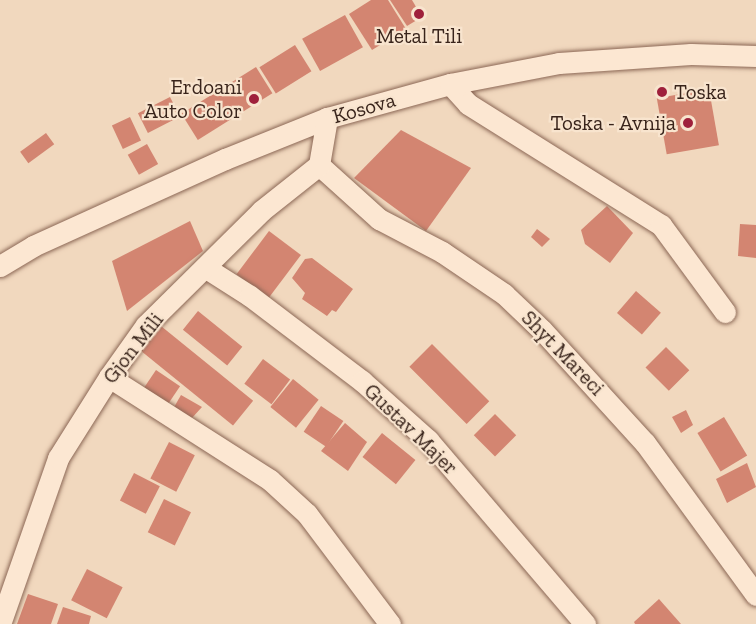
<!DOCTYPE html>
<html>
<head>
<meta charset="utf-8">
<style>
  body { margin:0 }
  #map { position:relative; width:756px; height:624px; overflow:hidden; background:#f1d8be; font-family:"Zilla Slab",serif }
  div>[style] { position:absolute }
  .building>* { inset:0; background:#d38571; transform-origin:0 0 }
  .roads { filter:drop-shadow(0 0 2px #8b6755) drop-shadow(0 0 2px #8b6755) }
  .minor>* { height:21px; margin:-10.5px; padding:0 10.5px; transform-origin:10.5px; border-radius:10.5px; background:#fce7d2 }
  .dots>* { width:16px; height:16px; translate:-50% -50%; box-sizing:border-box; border:3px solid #f8e4ce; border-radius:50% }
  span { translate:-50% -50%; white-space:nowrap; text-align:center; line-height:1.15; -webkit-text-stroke:4.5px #f8e4ce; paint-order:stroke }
  .poi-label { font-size:21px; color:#39241b }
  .right { translate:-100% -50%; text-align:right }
  .left { translate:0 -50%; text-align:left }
  .street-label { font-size:21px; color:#39241b }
</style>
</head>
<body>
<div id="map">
  <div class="building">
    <i style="clip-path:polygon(371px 0,388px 0,406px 29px,372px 50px,349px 14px)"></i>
    <i style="clip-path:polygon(390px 0,412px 0,422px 17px,407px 26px)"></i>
    <i style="left:345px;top:15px;width:37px;height:49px;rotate:61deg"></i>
    <i style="left:295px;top:45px;width:31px;height:42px;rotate:58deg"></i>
    <i style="left:256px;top:67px;width:31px;height:88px;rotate:58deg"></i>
    <i style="left:709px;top:89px;width:57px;height:53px;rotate:80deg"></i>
    <i style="left:170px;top:97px;width:22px;height:36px;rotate:63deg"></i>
    <i style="left:130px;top:117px;width:26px;height:20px;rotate:65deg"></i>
    <i style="clip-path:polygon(401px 130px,471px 168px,426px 231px,354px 178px)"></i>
    <i style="left:46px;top:133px;width:14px;height:32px;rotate:54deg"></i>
    <i style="left:147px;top:144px;width:23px;height:22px;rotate:61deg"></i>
    <i style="clip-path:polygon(607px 206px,633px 233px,610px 263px,585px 244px,581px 230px)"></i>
    <i style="clip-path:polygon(190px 221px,203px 251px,127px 311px,112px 261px)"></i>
    <i style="clip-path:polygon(740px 224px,756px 225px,756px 258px,738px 256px)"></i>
    <i style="clip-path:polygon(537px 229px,550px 239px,542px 247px,531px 237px)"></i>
    <i style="left:269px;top:231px;width:40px;height:54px;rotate:37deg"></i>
    <i style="clip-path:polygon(312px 258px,353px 289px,336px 312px,332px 310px,327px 316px,302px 299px,305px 293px,292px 278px,305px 259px)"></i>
    <i style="left:636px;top:291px;width:33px;height:29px;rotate:41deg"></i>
    <i style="left:198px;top:311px;width:57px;height:24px;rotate:39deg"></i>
    <i style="left:156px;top:322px;width:125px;height:32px;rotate:39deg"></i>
    <i style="left:432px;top:344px;width:81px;height:32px;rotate:45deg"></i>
    <i style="left:666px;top:347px;width:33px;height:29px;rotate:45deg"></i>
    <i style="left:263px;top:359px;width:34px;height:31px;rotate:37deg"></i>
    <i style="left:156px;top:370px;width:29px;height:22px;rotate:34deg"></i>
    <i style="left:293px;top:379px;width:33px;height:36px;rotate:39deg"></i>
    <i style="clip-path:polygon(181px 395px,202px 407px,191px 419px,173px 409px)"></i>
    <i style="left:321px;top:406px;width:27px;height:31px;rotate:34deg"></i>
    <i style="clip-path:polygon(686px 410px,693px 425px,681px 433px,672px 417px)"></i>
    <i style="left:495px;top:414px;width:30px;height:30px;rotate:45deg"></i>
    <i style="left:724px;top:417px;width:45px;height:31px;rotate:59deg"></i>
    <i style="clip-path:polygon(345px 423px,367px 442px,348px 471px,321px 451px)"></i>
    <i style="left:382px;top:433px;width:43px;height:31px;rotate:39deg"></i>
    <i style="left:169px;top:442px;width:29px;height:41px;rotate:27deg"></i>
    <i style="clip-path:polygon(747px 463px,756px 487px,727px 503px,716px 479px)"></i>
    <i style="left:134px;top:473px;width:29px;height:31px;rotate:27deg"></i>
    <i style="left:164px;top:499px;width:30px;height:37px;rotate:26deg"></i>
    <i style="left:87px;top:569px;width:40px;height:35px;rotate:27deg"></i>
    <i style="clip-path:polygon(28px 594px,58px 604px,51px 624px,17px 624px)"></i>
    <i style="clip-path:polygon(659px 599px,681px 624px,635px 624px,634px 622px)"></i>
    <i style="clip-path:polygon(63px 607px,91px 616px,89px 624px,57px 624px)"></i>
  </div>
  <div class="roads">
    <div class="minor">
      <i style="left:450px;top:84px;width:27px;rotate:48deg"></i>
      <i style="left:468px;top:104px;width:228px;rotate:32.1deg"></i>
      <i style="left:661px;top:225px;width:108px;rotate:53.7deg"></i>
      <i style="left:319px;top:165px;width:81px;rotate:42deg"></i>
      <i style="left:379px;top:219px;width:71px;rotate:27.6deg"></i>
      <i style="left:442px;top:252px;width:75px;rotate:34.1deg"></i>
      <i style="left:504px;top:294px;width:52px;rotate:43.5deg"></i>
      <i style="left:542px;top:330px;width:153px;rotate:47.7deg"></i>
      <i style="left:645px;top:443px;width:188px;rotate:53.9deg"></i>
      <i style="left:0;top:266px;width:39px;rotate:-31deg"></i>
      <i style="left:33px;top:246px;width:211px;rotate:-24.4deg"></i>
      <i style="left:225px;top:159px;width:110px;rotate:-21.9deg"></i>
      <i style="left:327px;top:118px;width:128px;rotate:-15.5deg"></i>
      <i style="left:450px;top:84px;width:111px;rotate:-10.9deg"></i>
      <i style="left:559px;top:63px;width:132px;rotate:-3.9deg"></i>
      <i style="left:691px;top:54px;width:65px;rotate:1.8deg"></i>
      <i style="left:206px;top:268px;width:52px;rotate:32.5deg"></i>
      <i style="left:250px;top:296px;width:141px;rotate:37.2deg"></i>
      <i style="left:362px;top:381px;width:89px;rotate:41.8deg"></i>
      <i style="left:428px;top:440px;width:242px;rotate:49.5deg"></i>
      <i style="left:109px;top:377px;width:191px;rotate:32.6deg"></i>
      <i style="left:270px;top:480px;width:50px;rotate:42.6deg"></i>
      <i style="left:307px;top:514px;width:138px;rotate:53deg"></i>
      <i style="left:0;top:624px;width:176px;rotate:-70.7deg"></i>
      <i style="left:58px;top:458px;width:96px;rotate:-57.8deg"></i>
      <i style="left:109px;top:377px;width:64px;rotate:-54.6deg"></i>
      <i style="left:146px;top:325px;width:162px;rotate:-44.7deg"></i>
      <i style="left:261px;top:211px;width:74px;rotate:-38.4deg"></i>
      <i style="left:319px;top:165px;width:48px;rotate:-80.3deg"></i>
    </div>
  </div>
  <div class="dots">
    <i style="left:419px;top:14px;background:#9f203b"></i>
    <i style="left:662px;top:92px;background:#9f203b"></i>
    <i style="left:254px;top:99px;background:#9f203b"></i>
    <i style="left:688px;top:123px;background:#9f203b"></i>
  </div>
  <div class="poi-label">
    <span style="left:419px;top:36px">Metal Tili</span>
    <span class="right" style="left:242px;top:99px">Erdoani<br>Auto Color</span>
    <span class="left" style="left:674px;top:92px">Toska</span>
    <span class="right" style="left:676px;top:123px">Toska - Avnija</span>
  </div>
  <div class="street-label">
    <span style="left:364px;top:108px;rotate:-16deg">Kosova</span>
    <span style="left:133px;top:348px;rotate:-52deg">Gjon Mili</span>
    <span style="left:563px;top:353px;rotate:46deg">Shyt Mareci</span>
    <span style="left:411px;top:429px;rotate:44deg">Gustav Majer</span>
  </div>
</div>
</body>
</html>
